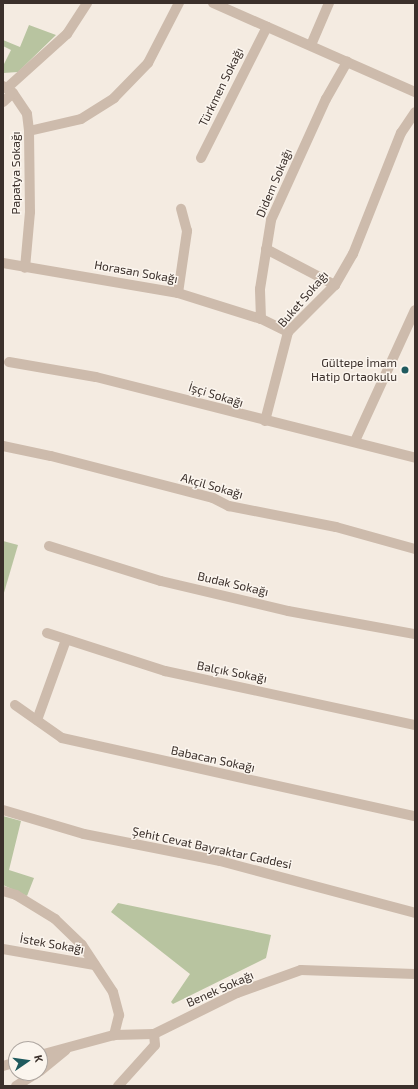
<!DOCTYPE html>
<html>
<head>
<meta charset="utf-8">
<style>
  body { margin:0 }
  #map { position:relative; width:418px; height:1089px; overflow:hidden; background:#f4ebe1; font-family:"Exo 2",sans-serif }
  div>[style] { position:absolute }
  .green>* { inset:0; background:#b8c4a0 }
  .minor>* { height:10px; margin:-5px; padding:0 5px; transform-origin:5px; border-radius:5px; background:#cdbbac }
  .dots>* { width:11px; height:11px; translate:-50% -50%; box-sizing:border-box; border:2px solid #fbf5ee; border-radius:50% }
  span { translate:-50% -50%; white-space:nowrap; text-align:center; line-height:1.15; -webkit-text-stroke:3px #fbf5ee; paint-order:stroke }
  .street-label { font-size:12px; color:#3b302b }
  .poi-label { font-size:12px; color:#3b302b }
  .right { translate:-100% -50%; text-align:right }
  .frame { position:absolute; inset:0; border:4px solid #3b302b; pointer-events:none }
  .north { position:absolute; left:8px; top:1041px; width:40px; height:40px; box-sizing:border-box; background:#fbf5ee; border:1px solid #aea6a0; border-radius:50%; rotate:77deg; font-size:11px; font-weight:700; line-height:16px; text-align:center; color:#3b302b }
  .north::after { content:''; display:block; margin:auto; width:14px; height:18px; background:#1f5a5e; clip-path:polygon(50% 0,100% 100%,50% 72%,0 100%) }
</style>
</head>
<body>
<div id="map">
  <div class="green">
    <i style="clip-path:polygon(29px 25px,56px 35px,18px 72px,3px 73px,3px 66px,11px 50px,3px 46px,3px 40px,20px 47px)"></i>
    <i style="clip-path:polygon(3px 541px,18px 545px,3px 596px)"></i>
    <i style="clip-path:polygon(3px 816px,21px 821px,9px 870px,34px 878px,27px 896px,3px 885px)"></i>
    <i style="clip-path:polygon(118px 903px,271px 935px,266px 958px,173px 1004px,171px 1002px,190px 974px,111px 912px)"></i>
  </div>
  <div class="minor">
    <i style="left:213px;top:3px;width:221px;rotate:23.8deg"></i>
    <i style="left:311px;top:45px;width:46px;rotate:-66.8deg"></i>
    <i style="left:3px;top:86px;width:12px;rotate:35deg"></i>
    <i style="left:13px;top:93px;width:25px;rotate:56deg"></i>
    <i style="left:27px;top:114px;width:17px;rotate:83deg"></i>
    <i style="left:29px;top:131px;width:81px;rotate:89.3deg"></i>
    <i style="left:30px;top:212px;width:56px;rotate:95.1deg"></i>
    <i style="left:7px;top:88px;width:81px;rotate:-42deg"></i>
    <i style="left:67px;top:34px;width:37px;rotate:-57deg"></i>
    <i style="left:3px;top:102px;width:13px;rotate:-42deg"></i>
    <i style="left:29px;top:131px;width:53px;rotate:-13deg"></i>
    <i style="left:81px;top:119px;width:39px;rotate:-32deg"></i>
    <i style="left:114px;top:98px;width:49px;rotate:-45.8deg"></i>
    <i style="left:148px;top:63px;width:68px;rotate:-62.7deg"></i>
    <i style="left:201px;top:158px;width:147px;rotate:-63.3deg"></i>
    <i style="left:266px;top:249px;width:78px;rotate:27.6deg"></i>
    <i style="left:3px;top:263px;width:178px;rotate:9.7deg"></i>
    <i style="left:178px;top:293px;width:87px;rotate:17.4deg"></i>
    <i style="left:178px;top:293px;width:63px;rotate:-81.7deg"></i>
    <i style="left:187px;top:231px;width:23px;rotate:-105deg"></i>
    <i style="left:288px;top:332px;width:30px;rotate:-154deg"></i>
    <i style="left:261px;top:319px;width:30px;rotate:-92deg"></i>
    <i style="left:260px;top:289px;width:70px;rotate:-80.9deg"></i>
    <i style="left:271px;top:220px;width:133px;rotate:-65.6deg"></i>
    <i style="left:326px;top:99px;width:43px;rotate:-60.4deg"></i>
    <i style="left:9px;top:362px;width:88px;rotate:9.8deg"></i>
    <i style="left:96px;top:377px;width:329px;rotate:14.2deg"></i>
    <i style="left:265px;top:421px;width:92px;rotate:-75.5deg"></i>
    <i style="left:288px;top:332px;width:66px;rotate:-45deg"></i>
    <i style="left:335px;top:285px;width:36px;rotate:-60deg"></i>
    <i style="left:353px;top:254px;width:130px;rotate:-68.4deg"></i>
    <i style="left:401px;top:133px;width:25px;rotate:-56deg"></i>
    <i style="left:355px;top:441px;width:144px;rotate:-65.4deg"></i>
    <i style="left:3px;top:446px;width:49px;rotate:11.8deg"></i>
    <i style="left:51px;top:456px;width:167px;rotate:14.5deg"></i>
    <i style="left:213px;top:498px;width:18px;rotate:27deg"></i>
    <i style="left:229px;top:506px;width:109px;rotate:11.1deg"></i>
    <i style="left:336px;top:527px;width:82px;rotate:15.6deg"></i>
    <i style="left:49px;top:546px;width:117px;rotate:17.4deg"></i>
    <i style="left:161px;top:581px;width:130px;rotate:13.3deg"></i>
    <i style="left:288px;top:611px;width:129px;rotate:10.3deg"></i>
    <i style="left:47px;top:633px;width:124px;rotate:17.9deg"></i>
    <i style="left:165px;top:671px;width:256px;rotate:12.2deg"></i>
    <i style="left:15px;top:705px;width:57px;rotate:35.1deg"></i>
    <i style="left:62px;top:738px;width:362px;rotate:12.5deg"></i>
    <i style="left:37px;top:720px;width:85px;rotate:-70.1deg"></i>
    <i style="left:3px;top:810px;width:84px;rotate:16.5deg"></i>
    <i style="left:84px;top:834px;width:139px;rotate:11.2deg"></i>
    <i style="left:220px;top:861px;width:202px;rotate:14.9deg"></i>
    <i style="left:3px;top:891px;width:14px;rotate:17deg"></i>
    <i style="left:16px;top:895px;width:46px;rotate:31.6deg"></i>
    <i style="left:55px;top:919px;width:37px;rotate:44deg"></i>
    <i style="left:82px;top:945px;width:56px;rotate:56.6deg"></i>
    <i style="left:113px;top:992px;width:24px;rotate:75deg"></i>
    <i style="left:119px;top:1015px;width:21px;rotate:104deg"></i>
    <i style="left:3px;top:949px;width:93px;rotate:9.9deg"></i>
    <i style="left:40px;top:1055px;width:77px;rotate:-15.1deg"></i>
    <i style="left:114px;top:1035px;width:40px;rotate:-1.4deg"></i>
    <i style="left:154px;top:1034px;width:93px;rotate:-26.3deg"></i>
    <i style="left:237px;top:993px;width:68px;rotate:-19.8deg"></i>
    <i style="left:301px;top:970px;width:114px;rotate:2deg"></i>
    <i style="left:3px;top:1066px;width:14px;rotate:-17deg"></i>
    <i style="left:40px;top:1071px;width:33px;rotate:-39deg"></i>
    <i style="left:16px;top:1086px;width:25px;rotate:-32deg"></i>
    <i style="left:118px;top:1086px;width:55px;rotate:-47.9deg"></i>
    <i style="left:155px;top:1045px;width:11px;rotate:-95deg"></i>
  </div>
  <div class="dots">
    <i style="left:405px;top:370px;background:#1f5a5e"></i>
  </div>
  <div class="street-label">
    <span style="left:221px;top:87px;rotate:-64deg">Türkmen Sokağı</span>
    <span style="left:16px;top:173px;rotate:-90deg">Papatya Sokağı</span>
    <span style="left:274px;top:183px;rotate:-67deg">Didem Sokağı</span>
    <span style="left:136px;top:272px;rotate:10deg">Horasan Sokağı</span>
    <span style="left:303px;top:299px;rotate:-49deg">Buket Sokağı</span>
    <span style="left:216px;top:395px;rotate:17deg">İşçi Sokağı</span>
    <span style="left:212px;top:486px;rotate:16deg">Akçil Sokağı</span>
    <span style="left:233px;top:584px;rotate:13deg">Budak Sokağı</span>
    <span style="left:232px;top:672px;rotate:11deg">Balçık Sokağı</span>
    <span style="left:213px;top:759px;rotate:12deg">Babacan Sokağı</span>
    <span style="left:212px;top:848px;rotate:12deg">Şehit Cevat Bayraktar Caddesi</span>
    <span style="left:52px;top:944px;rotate:10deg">İstek Sokağı</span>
    <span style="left:220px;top:989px;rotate:-24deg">Benek Sokağı</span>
  </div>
  <div class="poi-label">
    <span class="right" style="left:397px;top:370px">Gültepe İmam<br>Hatip Ortaokulu</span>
  </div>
  <div class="frame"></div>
  <div class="north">K</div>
</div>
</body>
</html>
